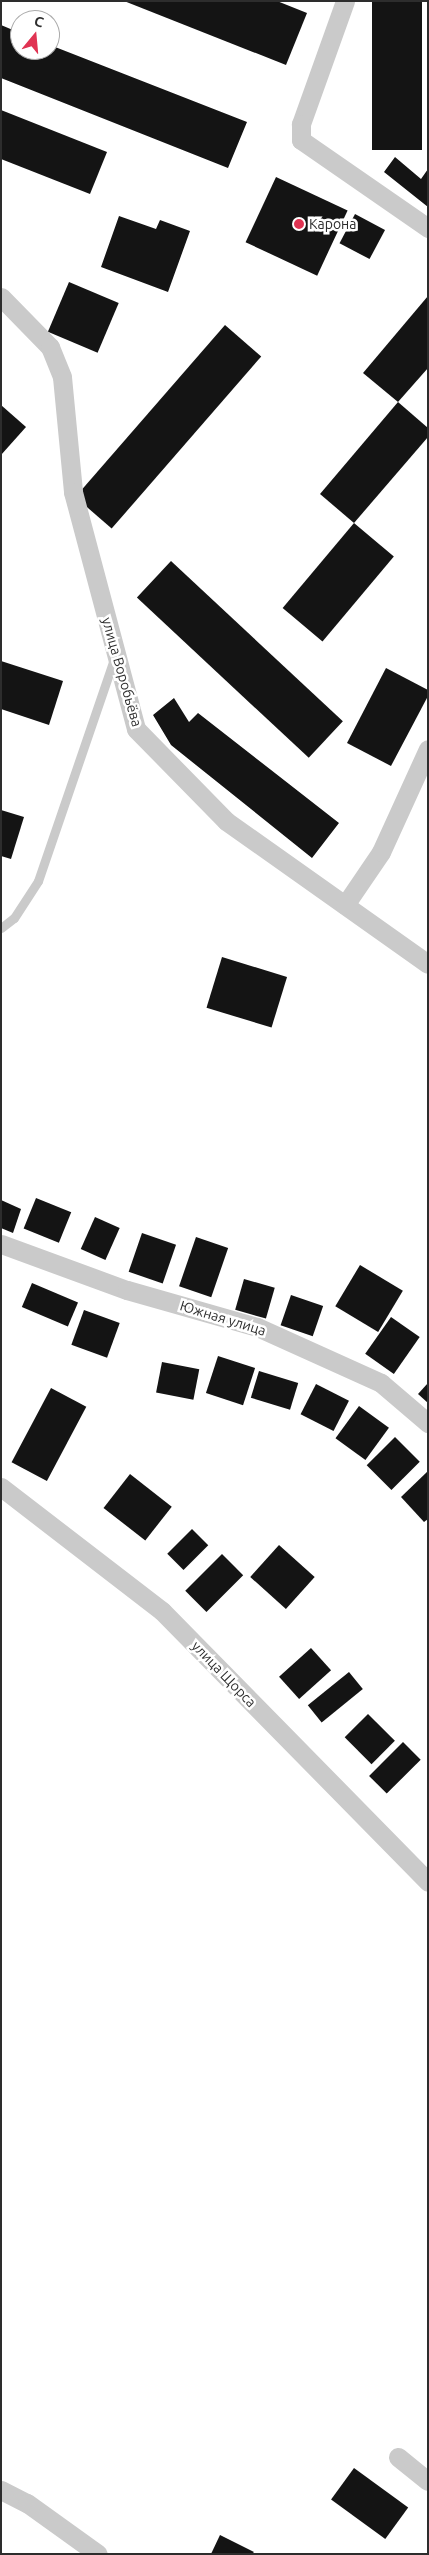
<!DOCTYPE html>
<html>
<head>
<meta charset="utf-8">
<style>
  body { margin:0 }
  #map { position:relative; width:429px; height:2555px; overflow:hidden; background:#fff; font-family:Ubuntu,sans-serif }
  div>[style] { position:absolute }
  .building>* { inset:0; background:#141414; transform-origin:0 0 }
  .service>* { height:9px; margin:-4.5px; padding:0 4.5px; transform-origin:4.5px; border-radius:4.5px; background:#cacaca }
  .minor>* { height:19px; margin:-9.5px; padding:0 9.5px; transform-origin:9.5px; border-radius:9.5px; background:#cacaca }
  .dots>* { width:14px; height:14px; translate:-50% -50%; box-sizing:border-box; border:2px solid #fff; border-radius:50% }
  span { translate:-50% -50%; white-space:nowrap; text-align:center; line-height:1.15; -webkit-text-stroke:5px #fff; paint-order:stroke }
  .poi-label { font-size:14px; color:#2d2d2d }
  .left { translate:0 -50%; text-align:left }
  .street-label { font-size:14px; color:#2d2d2d }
  .frame { position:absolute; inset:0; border:2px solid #2d2d2d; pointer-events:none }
  .north { position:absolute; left:10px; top:10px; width:50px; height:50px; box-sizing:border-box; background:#fff; border:1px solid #ababab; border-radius:50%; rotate:17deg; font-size:14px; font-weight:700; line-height:20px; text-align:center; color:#2d2d2d }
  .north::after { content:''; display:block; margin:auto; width:18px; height:22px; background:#e03352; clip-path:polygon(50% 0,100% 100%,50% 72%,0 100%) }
</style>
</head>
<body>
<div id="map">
  <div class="building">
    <i style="clip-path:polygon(124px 1px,277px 1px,307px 13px,286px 65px)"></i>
    <i style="left:372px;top:1px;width:50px;height:149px"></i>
    <i style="clip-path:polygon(1px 25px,20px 33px,20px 50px,50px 50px,50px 45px,247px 122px,228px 168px,1px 78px)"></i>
    <i style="clip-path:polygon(1px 110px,107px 152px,90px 194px,1px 159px)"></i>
    <i style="clip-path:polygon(395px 157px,421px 179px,428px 169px,428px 207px,384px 172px)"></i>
    <i style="left:276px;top:177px;width:79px;height:72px;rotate:25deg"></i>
    <i style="left:355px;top:214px;width:34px;height:33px;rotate:28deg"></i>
    <i style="clip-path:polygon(119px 216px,156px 229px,160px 220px,190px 231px,168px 292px,101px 267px)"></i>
    <i style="left:69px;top:282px;width:54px;height:54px;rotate:23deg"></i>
    <i style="clip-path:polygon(428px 296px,428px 368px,398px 402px,363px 373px)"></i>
    <i style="left:225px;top:325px;width:48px;height:228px;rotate:41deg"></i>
    <i style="clip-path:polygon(398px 402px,428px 428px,428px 437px,354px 523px,320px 494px)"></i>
    <i style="clip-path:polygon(1px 405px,26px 427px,1px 455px)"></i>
    <i style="left:354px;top:523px;width:52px;height:111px;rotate:40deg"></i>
    <i style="left:171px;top:561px;width:235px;height:50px;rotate:43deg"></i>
    <i style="clip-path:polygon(1px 661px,63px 681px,49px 725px,1px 709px)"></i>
    <i style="clip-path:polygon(386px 668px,428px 690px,428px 696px,391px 766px,347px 743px)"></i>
    <i style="clip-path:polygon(174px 698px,189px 722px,198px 713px,339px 823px,312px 858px,171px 745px,153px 715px)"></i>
    <i style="clip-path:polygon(1px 810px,24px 817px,11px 859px,1px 856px)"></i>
    <i style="left:222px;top:957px;width:68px;height:53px;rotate:17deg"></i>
    <i style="left:36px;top:1198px;width:38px;height:33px;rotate:22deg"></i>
    <i style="clip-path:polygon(1px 1200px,21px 1209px,13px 1233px,1px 1228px)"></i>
    <i style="left:95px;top:1217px;width:27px;height:35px;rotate:24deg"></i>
    <i style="left:142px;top:1233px;width:36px;height:41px;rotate:19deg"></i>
    <i style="left:196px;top:1237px;width:34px;height:52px;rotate:19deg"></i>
    <i style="left:360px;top:1265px;width:50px;height:48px;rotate:31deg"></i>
    <i style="left:244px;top:1279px;width:32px;height:32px;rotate:16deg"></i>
    <i style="left:32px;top:1283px;width:50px;height:26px;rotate:23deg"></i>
    <i style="left:291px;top:1295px;width:34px;height:32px;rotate:19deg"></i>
    <i style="left:84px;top:1310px;width:38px;height:37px;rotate:20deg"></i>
    <i style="left:391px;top:1317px;width:35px;height:45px;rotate:35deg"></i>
    <i style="left:218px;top:1356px;width:39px;height:39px;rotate:18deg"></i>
    <i style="left:162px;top:1362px;width:38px;height:31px;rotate:11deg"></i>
    <i style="left:259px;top:1371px;width:41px;height:28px;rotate:17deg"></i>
    <i style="clip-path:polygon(428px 1383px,428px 1403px,418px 1394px)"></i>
    <i style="left:316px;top:1384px;width:37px;height:34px;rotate:27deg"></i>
    <i style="left:51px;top:1388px;width:40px;height:84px;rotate:28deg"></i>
    <i style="left:359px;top:1406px;width:37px;height:40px;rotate:36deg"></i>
    <i style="left:395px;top:1437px;width:35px;height:40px;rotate:45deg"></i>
    <i style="clip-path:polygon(428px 1471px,428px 1519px,424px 1522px,401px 1497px)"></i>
    <i style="left:130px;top:1474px;width:53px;height:43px;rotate:38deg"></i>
    <i style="left:192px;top:1529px;width:23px;height:35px;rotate:45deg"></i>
    <i style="left:279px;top:1545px;width:48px;height:43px;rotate:42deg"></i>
    <i style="left:222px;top:1554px;width:30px;height:52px;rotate:45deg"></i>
    <i style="left:311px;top:1648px;width:30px;height:43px;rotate:48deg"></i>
    <i style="left:349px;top:1672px;width:22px;height:53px;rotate:51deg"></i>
    <i style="left:368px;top:1714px;width:38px;height:33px;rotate:45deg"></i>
    <i style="left:403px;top:1742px;width:25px;height:48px;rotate:45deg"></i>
    <i style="left:354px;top:2468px;width:67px;height:39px;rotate:36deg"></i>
    <i style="clip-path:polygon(220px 2535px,254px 2552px,252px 2554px,211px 2554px)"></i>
  </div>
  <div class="service">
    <i style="left:1px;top:928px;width:16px;rotate:-38deg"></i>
    <i style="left:14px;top:918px;width:44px;rotate:-57deg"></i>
    <i style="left:38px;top:881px;width:235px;rotate:-71.1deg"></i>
  </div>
  <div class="minor">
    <i style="left:345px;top:1px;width:131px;rotate:109.7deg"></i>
    <i style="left:301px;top:124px;width:16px;rotate:90deg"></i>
    <i style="left:301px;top:140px;width:155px;rotate:34.7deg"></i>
    <i style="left:1px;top:297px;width:70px;rotate:45.6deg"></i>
    <i style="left:50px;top:347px;width:32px;rotate:68deg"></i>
    <i style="left:62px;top:377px;width:116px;rotate:84.5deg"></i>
    <i style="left:73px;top:492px;width:245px;rotate:75.1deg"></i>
    <i style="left:136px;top:729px;width:129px;rotate:45.6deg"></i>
    <i style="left:226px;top:821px;width:247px;rotate:35.3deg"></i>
    <i style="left:345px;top:905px;width:64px;rotate:-55.8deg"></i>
    <i style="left:381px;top:852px;width:113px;rotate:-65.5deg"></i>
    <i style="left:1px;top:1244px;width:134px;rotate:20.1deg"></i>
    <i style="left:127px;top:1290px;width:135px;rotate:15.9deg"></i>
    <i style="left:257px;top:1327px;width:136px;rotate:24.3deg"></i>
    <i style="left:381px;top:1383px;width:62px;rotate:40.4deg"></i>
    <i style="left:1px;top:1487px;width:203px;rotate:37.6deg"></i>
    <i style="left:162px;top:1611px;width:380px;rotate:45.5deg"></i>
    <i style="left:398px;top:2457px;width:38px;rotate:39deg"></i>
    <i style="left:1px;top:2490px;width:29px;rotate:27deg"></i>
    <i style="left:27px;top:2503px;width:87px;rotate:35.7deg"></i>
  </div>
  <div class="dots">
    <i style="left:299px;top:224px;background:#e03352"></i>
  </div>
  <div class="poi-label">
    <span class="left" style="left:309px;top:224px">Карона</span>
  </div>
  <div class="street-label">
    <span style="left:122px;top:672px;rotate:74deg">улица Воробьёва</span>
    <span style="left:223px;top:1318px;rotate:17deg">Южная улица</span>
    <span style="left:224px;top:1674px;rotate:46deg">улица Щорса</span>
  </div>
  <div class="frame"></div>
  <div class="north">С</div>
</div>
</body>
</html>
